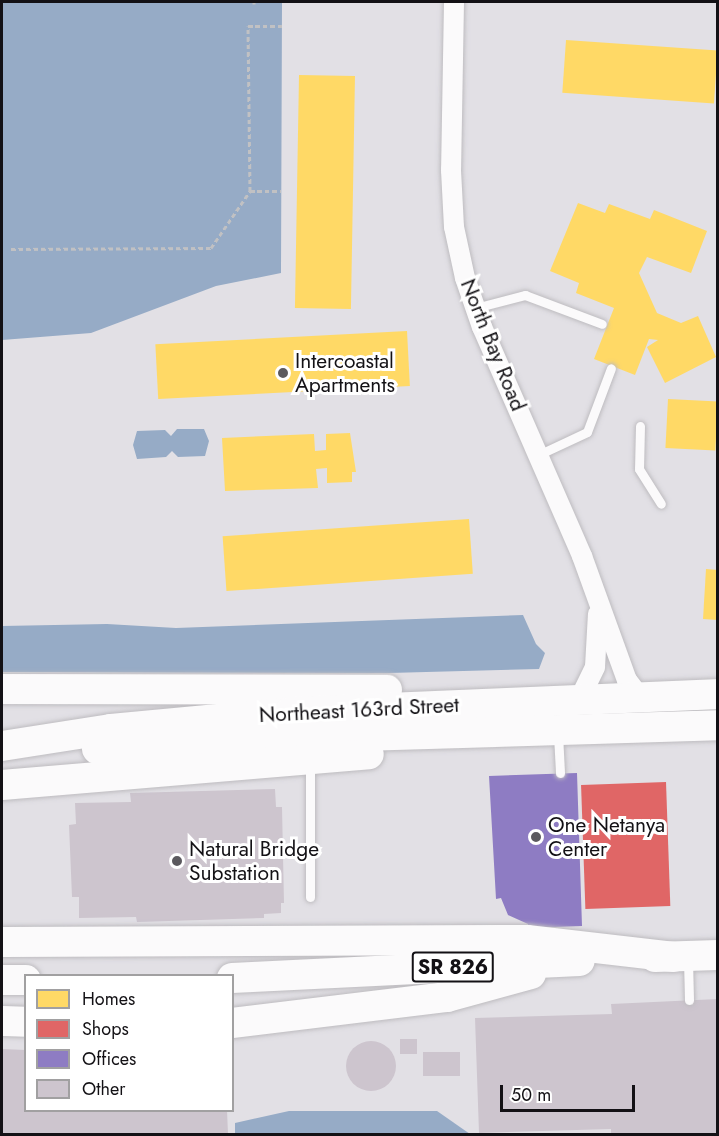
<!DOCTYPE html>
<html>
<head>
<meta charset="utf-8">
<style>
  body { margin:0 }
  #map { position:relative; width:719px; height:1136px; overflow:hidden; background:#e2e0e5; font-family:Jost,sans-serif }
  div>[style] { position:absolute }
  .water>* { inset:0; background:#96abc6 }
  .homes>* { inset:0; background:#ffd966; transform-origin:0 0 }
  .shops>* { inset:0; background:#e06666; transform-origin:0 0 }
  .offices>* { inset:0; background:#8e7cc3 }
  .building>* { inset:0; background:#cdc5ce; transform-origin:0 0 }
  .round { border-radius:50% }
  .path>* { height:3px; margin-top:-1.5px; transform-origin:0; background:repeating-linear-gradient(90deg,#c1c1c3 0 4.5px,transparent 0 7.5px) }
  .roads { filter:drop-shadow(0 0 2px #bebcc0) drop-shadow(0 0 2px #bebcc0) }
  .lane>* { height:9px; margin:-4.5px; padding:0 4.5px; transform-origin:4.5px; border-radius:4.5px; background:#fbfafb }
  .street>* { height:20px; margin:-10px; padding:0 10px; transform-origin:10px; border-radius:10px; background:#fbfafb }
  .primary>* { height:30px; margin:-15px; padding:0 15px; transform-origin:15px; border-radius:15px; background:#fbfafb }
  .dots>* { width:16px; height:16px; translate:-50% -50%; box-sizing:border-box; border:3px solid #fff; border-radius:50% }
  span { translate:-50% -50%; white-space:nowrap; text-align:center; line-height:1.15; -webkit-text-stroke:6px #fff; paint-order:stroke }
  .shield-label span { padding:2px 4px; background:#fff; border:2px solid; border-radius:4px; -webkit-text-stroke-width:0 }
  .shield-label { font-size:20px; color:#131115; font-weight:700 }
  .street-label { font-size:21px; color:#131115 }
  .poi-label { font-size:21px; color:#131115 }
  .left { translate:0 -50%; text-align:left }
  .frame { position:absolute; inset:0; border:3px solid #131115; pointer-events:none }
  .legend { position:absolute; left:24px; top:974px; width:210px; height:138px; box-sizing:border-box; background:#fff; border:2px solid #a1a0a1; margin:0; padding:8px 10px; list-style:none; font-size:18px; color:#131115 }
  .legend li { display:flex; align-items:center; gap:12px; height:30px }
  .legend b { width:30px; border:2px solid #a1a0a1 }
  .scale { position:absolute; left:500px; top:1085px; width:135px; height:27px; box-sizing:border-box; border:3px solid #131115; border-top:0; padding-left:8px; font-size:18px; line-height:21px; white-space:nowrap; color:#131115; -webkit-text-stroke:4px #fff; paint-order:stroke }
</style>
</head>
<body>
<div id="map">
  <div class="water">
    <i style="clip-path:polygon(2px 2px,282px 2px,281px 273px,216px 286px,91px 333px,2px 340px)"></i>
    <i style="clip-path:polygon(177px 429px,204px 429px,209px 441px,205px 456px,178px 457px,172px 451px,166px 457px,137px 459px,133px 445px,137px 431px,165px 430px,171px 436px)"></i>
    <i style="clip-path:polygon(523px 615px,536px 644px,545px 653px,539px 669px,389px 673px,2px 672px,2px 626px,107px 624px,176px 628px)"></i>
    <i style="clip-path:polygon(289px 1111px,437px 1111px,470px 1134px,235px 1134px,235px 1123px)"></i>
  </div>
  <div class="homes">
    <i style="left:566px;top:40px;width:152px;height:53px;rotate:4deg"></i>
    <i style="left:299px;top:75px;width:56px;height:233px;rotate:1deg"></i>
    <i style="clip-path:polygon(578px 203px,605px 213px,609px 204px,650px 219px,654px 210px,707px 231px,691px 273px,647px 257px,639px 273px,657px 313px,681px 323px,698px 316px,716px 357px,665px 383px,647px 347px,658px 340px,649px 339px,635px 375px,594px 359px,614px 308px,576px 293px,579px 283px,550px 271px)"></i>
    <i style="left:407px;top:331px;width:55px;height:252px;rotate:87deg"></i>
    <i style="left:668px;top:399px;width:50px;height:49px;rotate:3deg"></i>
    <i style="clip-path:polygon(350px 433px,356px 472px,352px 472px,352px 482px,327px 483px,327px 468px,316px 469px,318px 488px,225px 491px,222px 438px,314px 434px,315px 451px,326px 450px,326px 434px)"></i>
    <i style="left:469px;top:519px;width:55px;height:247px;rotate:86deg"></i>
    <i style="clip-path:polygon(706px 569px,718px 570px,718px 620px,703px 619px)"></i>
    <i style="clip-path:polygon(26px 1079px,26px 1110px,128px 1110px,129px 1134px,2px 1134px,2px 1080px)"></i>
  </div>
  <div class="shops">
    <i style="left:666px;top:782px;width:124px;height:85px;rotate:88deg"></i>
  </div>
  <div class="offices">
    <i style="clip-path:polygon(577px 773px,582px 926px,528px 928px,528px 924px,508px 915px,501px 898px,496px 899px,489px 776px)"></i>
  </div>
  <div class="building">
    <i style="clip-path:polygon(275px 789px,276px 807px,282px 807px,284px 903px,281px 903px,281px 913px,264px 914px,264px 918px,137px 922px,136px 917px,79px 918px,79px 897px,72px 897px,69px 825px,76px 824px,75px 803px,131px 802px,130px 793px)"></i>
    <i style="clip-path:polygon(718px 999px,718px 1134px,611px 1134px,611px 1129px,479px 1133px,475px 1018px,612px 1014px,611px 1004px)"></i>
    <i style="left:400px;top:1039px;width:17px;height:15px"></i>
    <i class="round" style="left:346px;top:1041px;width:50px;height:50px"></i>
    <i style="clip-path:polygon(2px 1049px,26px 1050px,26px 1110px,227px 1110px,228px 1134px,2px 1134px)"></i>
    <i style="left:423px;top:1052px;width:37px;height:24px"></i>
  </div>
  <div class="path">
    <i style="left:254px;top:2px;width:2px;rotate:90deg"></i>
    <i style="left:250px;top:191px;width:31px"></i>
    <i style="left:11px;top:249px;width:200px;rotate:-0.3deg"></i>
    <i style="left:211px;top:248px;width:69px;rotate:-55.6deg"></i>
    <i style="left:250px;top:191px;width:165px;rotate:-90.7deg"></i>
    <i style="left:248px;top:26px;width:34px"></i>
  </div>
  <div class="roads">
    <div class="lane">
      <i style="left:475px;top:308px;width:52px;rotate:-14.6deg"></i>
      <i style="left:525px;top:295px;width:82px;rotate:20.6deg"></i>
      <i style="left:640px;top:426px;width:43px;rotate:91.3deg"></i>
      <i style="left:639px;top:469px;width:41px;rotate:57.8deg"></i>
      <i style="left:538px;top:455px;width:54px;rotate:-25.1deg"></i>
      <i style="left:587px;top:432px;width:68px;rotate:-69.4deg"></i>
      <i style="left:558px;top:734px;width:39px;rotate:87deg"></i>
      <i style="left:310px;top:764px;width:133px;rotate:90deg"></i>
      <i style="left:688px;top:959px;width:41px;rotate:88.6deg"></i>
    </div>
    <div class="street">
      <i style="left:454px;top:2px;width:168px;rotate:91deg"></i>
      <i style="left:451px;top:170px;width:57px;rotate:87deg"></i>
      <i style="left:454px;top:227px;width:52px;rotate:77.8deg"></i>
      <i style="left:465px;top:278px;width:52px;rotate:70.9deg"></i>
      <i style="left:482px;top:327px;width:250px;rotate:66.4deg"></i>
      <i style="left:582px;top:556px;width:132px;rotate:70.1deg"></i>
      <i style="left:627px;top:680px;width:21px;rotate:53deg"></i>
      <i style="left:579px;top:700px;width:37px;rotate:-64deg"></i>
      <i style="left:595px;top:667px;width:53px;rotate:-86.8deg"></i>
    </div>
    <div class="primary">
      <i style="left:2px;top:689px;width:385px;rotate:0.1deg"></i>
      <i style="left:2px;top:746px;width:110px;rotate:-8.9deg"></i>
      <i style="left:111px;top:729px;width:180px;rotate:-5.4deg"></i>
      <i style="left:290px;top:712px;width:428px;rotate:-2.4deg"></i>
      <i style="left:97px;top:749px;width:195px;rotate:-3.2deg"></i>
      <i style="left:292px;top:738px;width:426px;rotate:-1.7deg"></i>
      <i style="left:2px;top:785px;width:368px;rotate:-4.8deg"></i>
      <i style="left:2px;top:942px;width:525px;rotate:-0.22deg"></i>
      <i style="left:527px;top:940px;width:148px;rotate:6.6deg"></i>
      <i style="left:655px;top:957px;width:63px;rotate:-1.8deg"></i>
      <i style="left:232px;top:978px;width:348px;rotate:-2.8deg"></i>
      <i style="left:2px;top:980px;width:24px"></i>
      <i style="left:2px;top:1021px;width:24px;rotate:2deg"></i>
      <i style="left:232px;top:1023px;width:217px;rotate:-6.9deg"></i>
      <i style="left:447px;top:997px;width:87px;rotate:-15.3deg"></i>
    </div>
  </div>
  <div class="dots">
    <i style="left:283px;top:373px;background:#5b595e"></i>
    <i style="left:536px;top:837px;background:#5b595e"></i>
    <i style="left:177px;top:861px;background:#5b595e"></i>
  </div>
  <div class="shield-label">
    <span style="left:453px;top:967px">SR 826</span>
  </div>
  <div class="street-label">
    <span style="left:493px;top:345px;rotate:68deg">North Bay Road</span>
    <span style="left:359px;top:710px;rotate:-3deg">Northeast 163rd Street</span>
  </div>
  <div class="poi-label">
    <span class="left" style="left:295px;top:373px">Intercoastal<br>Apartments</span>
    <span class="left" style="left:548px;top:837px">One Netanya<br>Center</span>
    <span class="left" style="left:189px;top:861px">Natural Bridge<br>Substation</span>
  </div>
  <div class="frame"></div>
  <ul class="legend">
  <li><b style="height:16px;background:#ffd966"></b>Homes</li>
  <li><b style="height:16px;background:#e06666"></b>Shops</li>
  <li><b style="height:16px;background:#8e7cc3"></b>Offices</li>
  <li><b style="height:16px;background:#cdc5ce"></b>Other</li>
  </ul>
  <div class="scale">50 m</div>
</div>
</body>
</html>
